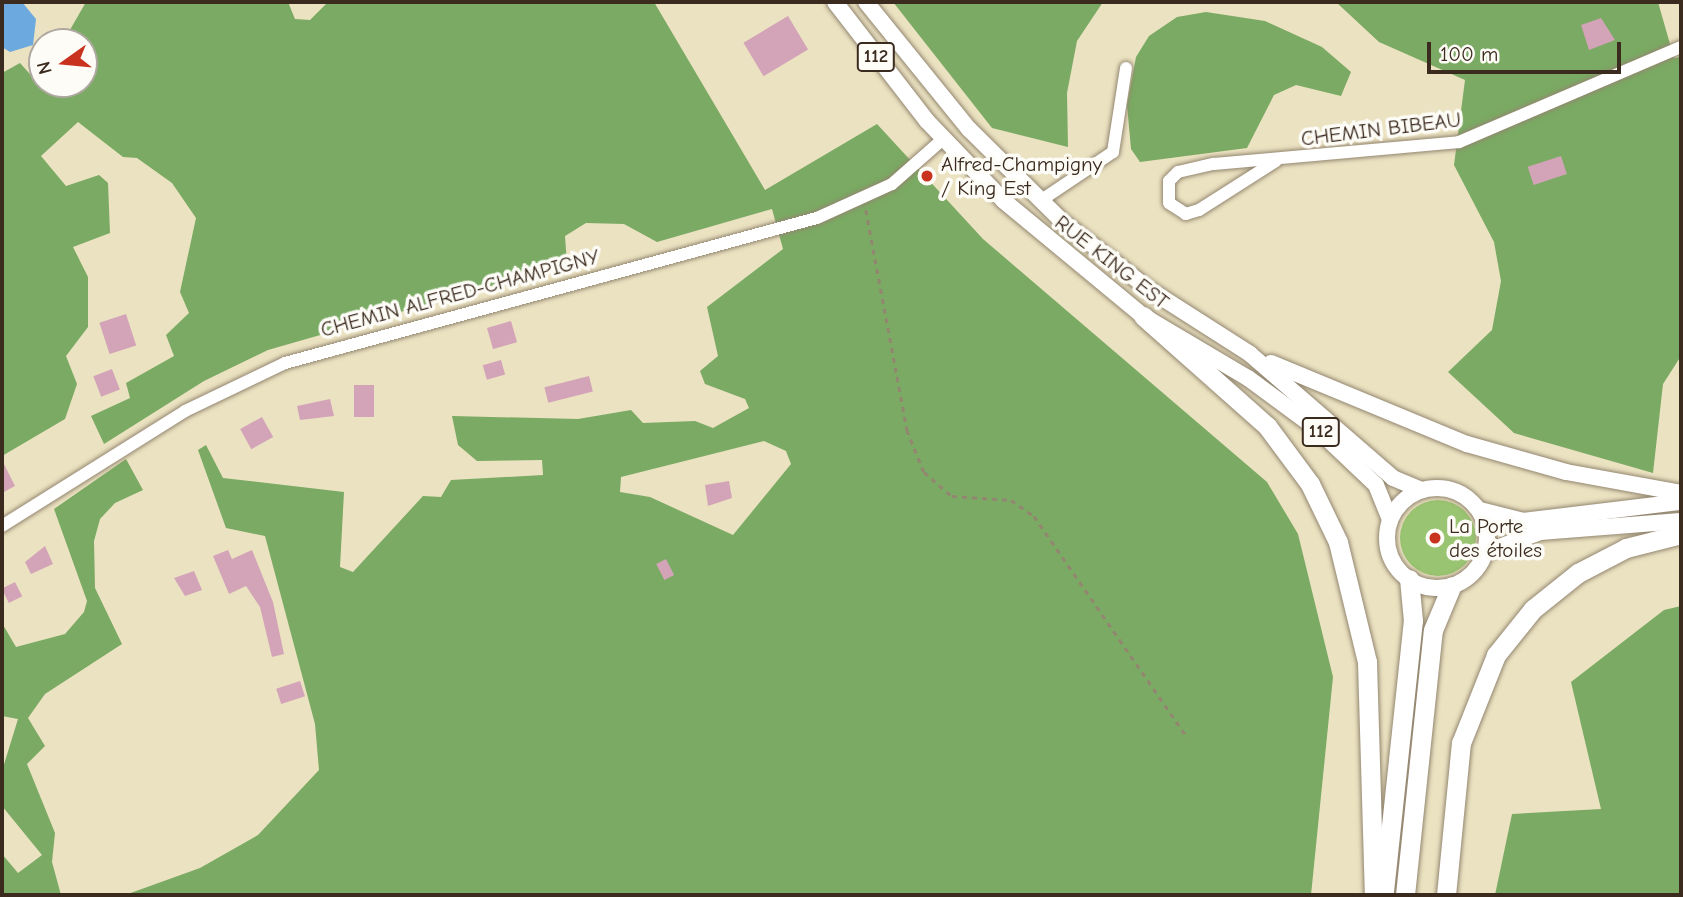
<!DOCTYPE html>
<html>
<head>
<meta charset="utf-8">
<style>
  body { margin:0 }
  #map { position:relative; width:1683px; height:897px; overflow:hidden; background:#ebe2c1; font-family:"Comic Neue",sans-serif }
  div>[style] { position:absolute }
  .green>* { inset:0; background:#99c471 }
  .round { border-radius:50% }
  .forest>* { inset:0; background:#7aaa63 }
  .water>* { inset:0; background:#6ca9de }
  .building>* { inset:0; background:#d3a4b8; transform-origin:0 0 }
  .path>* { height:2.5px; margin-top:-1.25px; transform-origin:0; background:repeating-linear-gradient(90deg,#938670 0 5px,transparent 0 10px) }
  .roads { filter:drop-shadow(0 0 2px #938670) drop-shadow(0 0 2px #938670) }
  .minor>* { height:12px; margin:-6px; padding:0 6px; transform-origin:6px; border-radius:6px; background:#fff }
  .major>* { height:16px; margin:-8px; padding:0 8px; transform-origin:8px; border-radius:8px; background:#fff }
  .major>.ring { margin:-8px; padding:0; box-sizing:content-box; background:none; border:16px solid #fff; border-radius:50% }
  .highway>* { height:19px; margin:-9.5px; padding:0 9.5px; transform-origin:9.5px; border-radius:9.5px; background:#fff }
  .dots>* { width:19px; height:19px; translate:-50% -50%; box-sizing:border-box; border:4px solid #fdfcf7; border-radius:50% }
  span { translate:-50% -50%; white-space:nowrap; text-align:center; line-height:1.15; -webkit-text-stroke:7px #fdfcf7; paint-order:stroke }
  .shield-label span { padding:2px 5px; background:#fdfcf7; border:2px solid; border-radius:5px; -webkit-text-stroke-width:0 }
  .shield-label { font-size:19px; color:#3b2a1e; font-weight:700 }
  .street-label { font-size:21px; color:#3b2a1e }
  .poi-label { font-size:21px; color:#3b2a1e }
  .left { translate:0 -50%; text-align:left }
  .frame { position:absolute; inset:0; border:4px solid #3b2a1e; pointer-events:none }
  .north { position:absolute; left:28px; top:28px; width:70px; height:70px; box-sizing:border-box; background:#fdfcf7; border:2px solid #afa8a0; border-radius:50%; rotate:255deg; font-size:19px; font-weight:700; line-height:28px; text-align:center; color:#3b2a1e }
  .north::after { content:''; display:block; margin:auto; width:24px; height:32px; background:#c8321e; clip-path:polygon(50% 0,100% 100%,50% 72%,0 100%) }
  .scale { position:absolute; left:1427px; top:42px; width:194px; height:32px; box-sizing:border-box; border:4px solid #3b2a1e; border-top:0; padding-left:9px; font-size:21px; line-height:24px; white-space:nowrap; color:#3b2a1e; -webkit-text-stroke:5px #fdfcf7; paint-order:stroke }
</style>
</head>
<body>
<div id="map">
  <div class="green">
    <i class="round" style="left:1400px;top:500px;width:76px;height:76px"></i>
  </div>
  <div class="forest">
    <i style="clip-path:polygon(evenodd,86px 2px,288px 2px,295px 19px,310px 20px,328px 2px,654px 2px,765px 190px,877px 124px,983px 239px,1267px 482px,1298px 534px,1333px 677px,1311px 895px,125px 895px,200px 868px,258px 835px,319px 770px,315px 724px,265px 536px,226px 528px,198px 450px,206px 445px,223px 478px,344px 492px,340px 567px,353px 572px,423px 496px,441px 497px,451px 480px,543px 475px,542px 460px,477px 461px,458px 445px,452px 416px,578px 419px,631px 410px,643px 423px,695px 421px,713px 428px,749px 408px,745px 399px,705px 384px,700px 371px,718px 356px,707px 307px,783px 249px,772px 209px,657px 242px,624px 224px,586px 223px,565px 236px,567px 264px,268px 350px,204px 381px,104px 444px,91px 416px,130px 398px,126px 383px,174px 356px,166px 335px,189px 313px,180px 292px,196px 218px,172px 183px,137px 158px,123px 157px,78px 122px,41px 156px,66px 186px,99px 175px,108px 183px,110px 233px,73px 247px,88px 277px,88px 327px,66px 356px,77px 384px,65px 419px,2px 456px,2px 73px,20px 63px,37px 82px,42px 75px,42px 84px,84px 84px,84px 42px,63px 42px,86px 2px,764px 441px,786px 451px,791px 464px,733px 535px,650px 497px,620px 492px,621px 477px,764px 441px)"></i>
    <i style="clip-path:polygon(893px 2px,1103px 2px,1077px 41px,1067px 93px,1068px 147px,992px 128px)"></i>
    <i style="clip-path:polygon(1336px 2px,1658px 2px,1674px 58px,1681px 57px,1681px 356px,1663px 384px,1653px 473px,1514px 433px,1448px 372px,1492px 330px,1501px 281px,1494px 242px,1454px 165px,1465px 80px,1379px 42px)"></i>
    <i style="clip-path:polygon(1206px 12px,1265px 21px,1322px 47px,1351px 72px,1341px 96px,1296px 85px,1274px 95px,1247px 148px,1140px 162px,1131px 149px,1127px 105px,1136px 57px,1149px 36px,1177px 17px)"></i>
    <i style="clip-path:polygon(126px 459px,143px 490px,115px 503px,100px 519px,94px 541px,95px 588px,122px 644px,45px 694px,28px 718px,45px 746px,27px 764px,55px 833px,52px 862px,61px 895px,2px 895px,2px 854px,18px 873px,42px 855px,2px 806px,2px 771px,18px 719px,2px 716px,2px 623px,16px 647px,65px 634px,84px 612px,87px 601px,54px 509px)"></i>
    <i style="clip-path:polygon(1681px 606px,1681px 895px,1495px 895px,1512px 814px,1601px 809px,1571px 682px,1664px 610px)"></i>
  </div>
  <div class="water">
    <i style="clip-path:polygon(2px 2px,22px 2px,36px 19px,33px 45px,10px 52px,2px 47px)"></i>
  </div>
  <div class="building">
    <i style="left:788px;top:16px;width:39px;height:52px;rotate:59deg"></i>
    <i style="clip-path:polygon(1601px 18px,1615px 40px,1589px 50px,1581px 25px)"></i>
    <i style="left:1561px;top:156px;width:19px;height:35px;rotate:72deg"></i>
    <i style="left:126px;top:314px;width:33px;height:28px;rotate:72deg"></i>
    <i style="left:511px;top:321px;width:22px;height:25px;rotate:74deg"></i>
    <i style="left:501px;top:360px;width:15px;height:19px;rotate:74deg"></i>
    <i style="left:112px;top:369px;width:22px;height:20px;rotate:69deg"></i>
    <i style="left:589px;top:376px;width:16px;height:46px;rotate:76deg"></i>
    <i style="left:354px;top:385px;width:20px;height:32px"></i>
    <i style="clip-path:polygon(330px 399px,334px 416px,300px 420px,297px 406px)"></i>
    <i style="left:262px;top:417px;width:23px;height:25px;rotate:61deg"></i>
    <i style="clip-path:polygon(2px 460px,15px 486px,2px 493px)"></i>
    <i style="clip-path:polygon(729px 481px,732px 498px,708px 506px,705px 485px)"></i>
    <i style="clip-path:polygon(45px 546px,53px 564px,31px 574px,25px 562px)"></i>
    <i style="clip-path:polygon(228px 550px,232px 559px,252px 550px,273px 602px,284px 654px,272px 657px,260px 607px,246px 586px,229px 594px,213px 556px)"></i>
    <i style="left:666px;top:559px;width:18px;height:11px;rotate:63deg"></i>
    <i style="clip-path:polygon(194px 571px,202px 590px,185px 596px,174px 578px)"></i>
    <i style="left:15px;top:582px;width:16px;height:15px;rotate:63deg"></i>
    <i style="left:300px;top:681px;width:16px;height:25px;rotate:72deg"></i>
  </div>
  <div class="path">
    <i style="left:866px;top:210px;width:224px;rotate:79.4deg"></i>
    <i style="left:907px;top:430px;width:45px;rotate:68deg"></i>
    <i style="left:924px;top:472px;width:37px;rotate:41deg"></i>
    <i style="left:952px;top:496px;width:59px;rotate:3.9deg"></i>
    <i style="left:1011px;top:500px;width:28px;rotate:35deg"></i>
    <i style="left:1034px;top:516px;width:270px;rotate:55.3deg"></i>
  </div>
  <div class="roads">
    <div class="minor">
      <i style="left:1276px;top:161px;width:91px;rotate:147.5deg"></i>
      <i style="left:1199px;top:210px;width:14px;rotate:163deg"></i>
      <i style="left:1186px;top:214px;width:20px;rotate:-147deg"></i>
      <i style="left:1169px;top:203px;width:22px;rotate:-90deg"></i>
      <i style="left:1169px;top:181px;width:13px;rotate:-45deg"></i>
      <i style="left:1178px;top:172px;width:37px;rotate:-13deg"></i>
      <i style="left:1214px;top:164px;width:246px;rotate:-5.1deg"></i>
      <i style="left:1459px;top:142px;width:241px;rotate:-23.2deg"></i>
      <i style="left:1040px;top:201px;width:88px;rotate:-33.9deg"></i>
      <i style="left:1113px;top:152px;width:85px;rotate:-81.2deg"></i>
      <i style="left:2px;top:526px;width:216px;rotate:-32.1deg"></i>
      <i style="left:185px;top:411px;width:111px;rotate:-25.6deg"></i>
      <i style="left:285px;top:363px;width:551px;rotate:-15.25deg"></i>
      <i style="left:817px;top:218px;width:82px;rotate:-24.4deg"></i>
      <i style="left:892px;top:184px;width:68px;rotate:-41.4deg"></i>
    </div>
    <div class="major">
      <i style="left:835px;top:2px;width:150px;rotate:52.3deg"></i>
      <i style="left:927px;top:121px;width:111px;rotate:46.1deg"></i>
      <i style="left:1004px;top:201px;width:180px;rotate:39.6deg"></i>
      <i style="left:1143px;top:316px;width:122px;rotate:30.6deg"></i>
      <i style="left:1248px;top:378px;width:86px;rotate:36.5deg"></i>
      <i style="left:1317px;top:429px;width:81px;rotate:43.5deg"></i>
      <i style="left:1376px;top:485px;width:38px;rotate:68deg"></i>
      <i style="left:866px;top:2px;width:164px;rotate:51deg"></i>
      <i style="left:969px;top:129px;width:132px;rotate:44.7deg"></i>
      <i style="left:1063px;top:222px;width:110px;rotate:38deg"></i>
      <i style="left:1150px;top:290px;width:119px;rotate:32.6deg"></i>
      <i style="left:1250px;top:354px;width:189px;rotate:40.9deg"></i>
      <i style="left:1393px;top:478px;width:30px;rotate:23deg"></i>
      <i style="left:1271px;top:363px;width:212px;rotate:22.5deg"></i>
      <i style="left:1467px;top:444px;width:103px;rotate:15.8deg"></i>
      <i style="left:1566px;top:472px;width:117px;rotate:10.3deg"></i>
      <i class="ring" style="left:1387px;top:488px;width:84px;height:84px"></i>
      <i style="left:1480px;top:510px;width:44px;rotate:14.3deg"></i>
      <i style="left:1523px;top:521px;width:159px;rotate:-6.9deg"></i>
      <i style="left:1486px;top:552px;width:58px;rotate:-20.3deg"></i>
      <i style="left:1540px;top:532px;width:141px;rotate:-4.5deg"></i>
    </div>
    <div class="highway">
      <i style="left:1143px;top:316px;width:166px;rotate:41.6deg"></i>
      <i style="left:1267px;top:426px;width:72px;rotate:53.4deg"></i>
      <i style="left:1310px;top:484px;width:64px;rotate:64.2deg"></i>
      <i style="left:1338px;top:542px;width:123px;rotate:76.4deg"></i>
      <i style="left:1367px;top:662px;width:233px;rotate:88.3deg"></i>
      <i style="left:1384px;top:891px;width:272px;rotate:-83.9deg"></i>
      <i style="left:1413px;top:621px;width:42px;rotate:-95.4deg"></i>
      <i style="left:1405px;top:895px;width:266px;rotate:-84deg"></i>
      <i style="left:1433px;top:630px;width:47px;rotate:-67.3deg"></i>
      <i style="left:1446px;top:895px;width:153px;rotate:-84.4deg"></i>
      <i style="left:1461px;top:743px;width:95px;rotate:-68.3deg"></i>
      <i style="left:1496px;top:655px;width:59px;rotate:-51.2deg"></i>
      <i style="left:1533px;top:609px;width:58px;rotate:-38.7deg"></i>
      <i style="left:1578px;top:573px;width:54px;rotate:-27.5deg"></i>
      <i style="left:1626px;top:548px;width:57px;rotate:-14.3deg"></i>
    </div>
  </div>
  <div class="dots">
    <i style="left:927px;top:176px;background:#c8321e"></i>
    <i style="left:1435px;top:538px;background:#c8321e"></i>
  </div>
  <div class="shield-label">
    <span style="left:876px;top:57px">112</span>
    <span style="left:1321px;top:432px">112</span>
  </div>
  <div class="street-label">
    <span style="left:1381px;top:129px;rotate:-7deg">CHEMIN BIBEAU</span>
    <span style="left:1112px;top:262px;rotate:38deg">RUE KING EST</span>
    <span style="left:460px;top:293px;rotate:-15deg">CHEMIN ALFRED-CHAMPIGNY</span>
  </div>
  <div class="poi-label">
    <span class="left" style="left:941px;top:176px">Alfred-Champigny<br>/ King Est</span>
    <span class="left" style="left:1449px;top:538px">La Porte<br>des étoiles</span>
  </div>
  <div class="frame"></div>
  <div class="north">N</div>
  <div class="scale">100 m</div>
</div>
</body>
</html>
